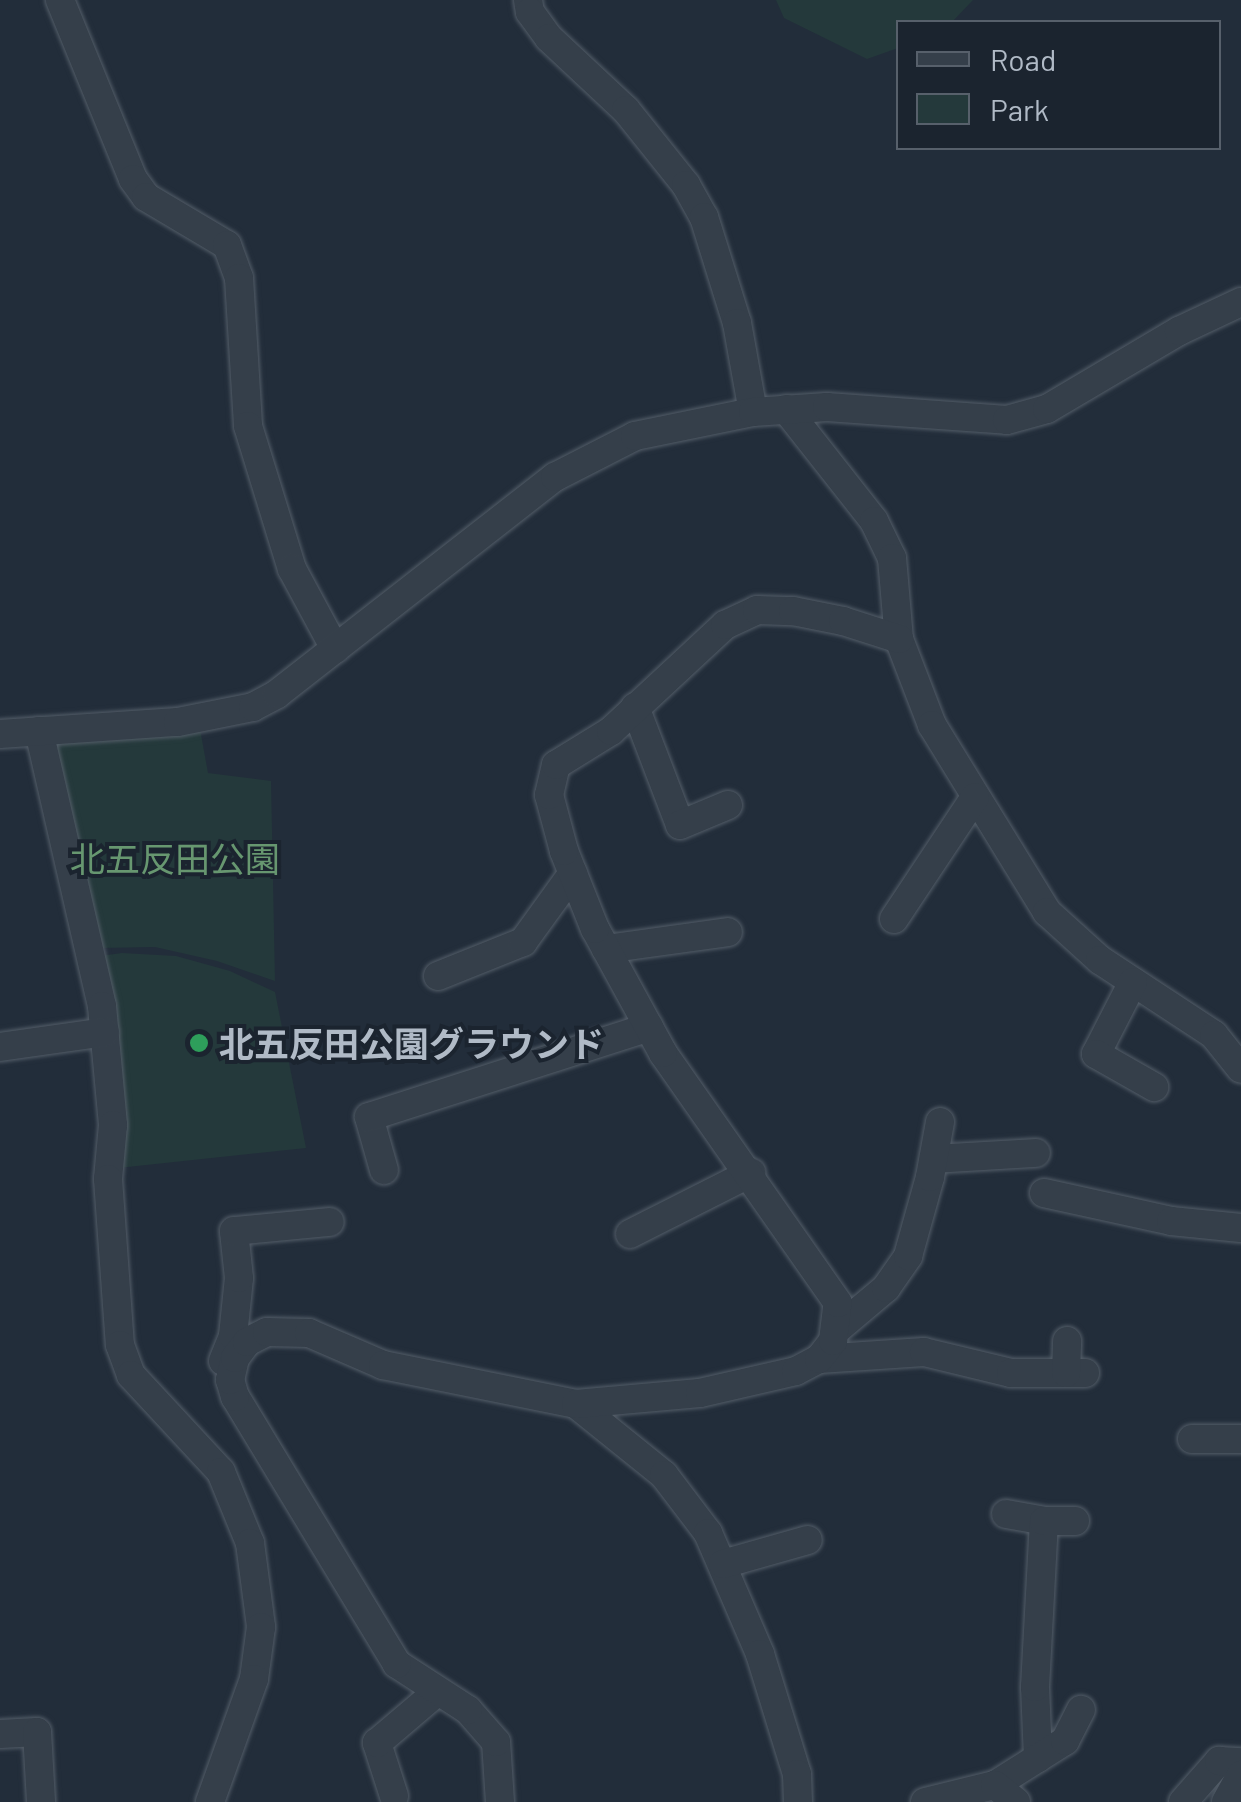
<!DOCTYPE html>
<html>
<head>
<meta charset="utf-8">
<style>
  body { margin:0 }
  #map { position:relative; width:1241px; height:1802px; overflow:hidden; background:#222d3a; font-family:Barlow,"Noto Sans JP",sans-serif }
  div>[style] { position:absolute }
  .green>* { inset:0; background:#24393b }
  .roads { filter:drop-shadow(0 0 2px #535d68) drop-shadow(0 0 2px #535d68) }
  .minor>* { height:28px; margin:-14px; padding:0 14px; transform-origin:14px; border-radius:14px; background:#353f4a }
  .dots>* { width:28px; height:28px; translate:-50% -50%; box-sizing:border-box; border:5px solid #1b242f; border-radius:50% }
  span { translate:-50% -50%; white-space:nowrap; text-align:center; line-height:1.15; -webkit-text-stroke:8px #1b242f; paint-order:stroke }
  .park-label { font-size:35px; color:#679770 }
  .poi-label { font-size:35px; color:#b0bac6; font-weight:700 }
  .left { translate:0 -50%; text-align:left }
  .legend { position:absolute; left:896px; top:20px; width:325px; height:130px; box-sizing:border-box; background:#1b242f; border:2px solid #57606b; margin:0; padding:12px 18px; list-style:none; font-size:30px; color:#b0bac6 }
  .legend li { display:flex; align-items:center; gap:20px; height:50px }
  .legend b { width:50px; border:2px solid #57606b }
</style>
</head>
<body>
<div id="map">
  <div class="green">
    <i style="clip-path:polygon(776px 0,973px 0,952px 22px,898px 22px,898px 48px,867px 59px,784px 18px)"></i>
    <i style="clip-path:polygon(200px 729px,208px 773px,271px 781px,275px 981px,217px 961px,155px 947px,99px 948px,54px 744px)"></i>
    <i style="clip-path:polygon(122px 953px,176px 956px,230px 971px,275px 992px,306px 1148px,118px 1168px,100px 956px)"></i>
  </div>
  <div class="roads">
    <div class="minor">
      <i style="left:60px;top:0;width:193px;rotate:67.8deg"></i>
      <i style="left:133px;top:179px;width:22px;rotate:54deg"></i>
      <i style="left:146px;top:197px;width:94px;rotate:30.7deg"></i>
      <i style="left:227px;top:245px;width:35px;rotate:70deg"></i>
      <i style="left:239px;top:278px;width:148px;rotate:86.5deg"></i>
      <i style="left:248px;top:426px;width:150px;rotate:72.9deg"></i>
      <i style="left:292px;top:569px;width:91px;rotate:61.7deg"></i>
      <i style="left:528px;top:0;width:12px;rotate:81deg"></i>
      <i style="left:530px;top:12px;width:32px;rotate:54deg"></i>
      <i style="left:549px;top:38px;width:105px;rotate:43.1deg"></i>
      <i style="left:626px;top:110px;width:96px;rotate:51.3deg"></i>
      <i style="left:686px;top:185px;width:37px;rotate:61deg"></i>
      <i style="left:704px;top:217px;width:111px;rotate:72.7deg"></i>
      <i style="left:737px;top:323px;width:90px;rotate:79.8deg"></i>
      <i style="left:786px;top:409px;width:142px;rotate:51.8deg"></i>
      <i style="left:874px;top:521px;width:41px;rotate:64.1deg"></i>
      <i style="left:892px;top:558px;width:81px;rotate:85.1deg"></i>
      <i style="left:899px;top:639px;width:92px;rotate:69deg"></i>
      <i style="left:932px;top:725px;width:220px;rotate:58.4deg"></i>
      <i style="left:1047px;top:912px;width:72px;rotate:42.2deg"></i>
      <i style="left:1100px;top:960px;width:136px;rotate:33.3deg"></i>
      <i style="left:1214px;top:1035px;width:43px;rotate:51.5deg"></i>
      <i style="left:635px;top:707px;width:126px;rotate:69.1deg"></i>
      <i style="left:680px;top:825px;width:52px;rotate:-22.6deg"></i>
      <i style="left:39px;top:731px;width:282px;rotate:77.1deg"></i>
      <i style="left:102px;top:1006px;width:120px;rotate:84.7deg"></i>
      <i style="left:113px;top:1125px;width:54px;rotate:95.3deg"></i>
      <i style="left:108px;top:1179px;width:166px;rotate:85.9deg"></i>
      <i style="left:120px;top:1345px;width:32px;rotate:70deg"></i>
      <i style="left:131px;top:1375px;width:132px;rotate:47.1deg"></i>
      <i style="left:221px;top:1472px;width:77px;rotate:67.8deg"></i>
      <i style="left:250px;top:1543px;width:85px;rotate:82.5deg"></i>
      <i style="left:261px;top:1627px;width:52px;rotate:97.7deg"></i>
      <i style="left:254px;top:1679px;width:131px;rotate:109.7deg"></i>
      <i style="left:0;top:734px;width:178px;rotate:-3.9deg"></i>
      <i style="left:178px;top:722px;width:76px;rotate:-11.3deg"></i>
      <i style="left:253px;top:707px;width:27px;rotate:-28deg"></i>
      <i style="left:277px;top:694px;width:353px;rotate:-38deg"></i>
      <i style="left:555px;top:477px;width:90px;rotate:-27.1deg"></i>
      <i style="left:635px;top:436px;width:120px;rotate:-11.5deg"></i>
      <i style="left:753px;top:412px;width:74px;rotate:-3.9deg"></i>
      <i style="left:827px;top:407px;width:180px;rotate:4.1deg"></i>
      <i style="left:1007px;top:420px;width:41px;rotate:-15.4deg"></i>
      <i style="left:1047px;top:409px;width:153px;rotate:-30.6deg"></i>
      <i style="left:1179px;top:331px;width:68px;rotate:-25.1deg"></i>
      <i style="left:894px;top:919px;width:146px;rotate:-56.4deg"></i>
      <i style="left:606px;top:949px;width:123px;rotate:-7.9deg"></i>
      <i style="left:438px;top:976px;width:92px;rotate:-21.8deg"></i>
      <i style="left:523px;top:942px;width:85px;rotate:-54.1deg"></i>
      <i style="left:1133px;top:982px;width:81px;rotate:117.2deg"></i>
      <i style="left:1096px;top:1054px;width:67px;rotate:29.6deg"></i>
      <i style="left:0;top:1047px;width:106px;rotate:-8.1deg"></i>
      <i style="left:934px;top:1159px;width:102px;rotate:-3.4deg"></i>
      <i style="left:384px;top:1170px;width:55px;rotate:-105.8deg"></i>
      <i style="left:369px;top:1117px;width:294px;rotate:-17.8deg"></i>
      <i style="left:1044px;top:1193px;width:130px;rotate:12.4deg"></i>
      <i style="left:1171px;top:1221px;width:70px;rotate:5.7deg"></i>
      <i style="left:630px;top:1234px;width:136px;rotate:-26.8deg"></i>
      <i style="left:835px;top:1331px;width:67px;rotate:-40.1deg"></i>
      <i style="left:886px;top:1288px;width:39px;rotate:-55deg"></i>
      <i style="left:908px;top:1256px;width:82px;rotate:-74.4deg"></i>
      <i style="left:930px;top:1177px;width:56px;rotate:-79.7deg"></i>
      <i style="left:819px;top:1359px;width:105px;rotate:-3.8deg"></i>
      <i style="left:924px;top:1352px;width:89px;rotate:13.6deg"></i>
      <i style="left:1011px;top:1373px;width:74px"></i>
      <i style="left:223px;top:1361px;width:27px;rotate:-68deg"></i>
      <i style="left:233px;top:1336px;width:58px;rotate:-84.1deg"></i>
      <i style="left:239px;top:1278px;width:47px;rotate:-96.1deg"></i>
      <i style="left:234px;top:1231px;width:96px;rotate:-5.4deg"></i>
      <i style="left:1066px;top:1373px;width:32px;rotate:-88deg"></i>
      <i style="left:576px;top:1404px;width:113px;rotate:38.9deg"></i>
      <i style="left:664px;top:1475px;width:73px;rotate:52.8deg"></i>
      <i style="left:708px;top:1533px;width:132px;rotate:66.7deg"></i>
      <i style="left:760px;top:1654px;width:126px;rotate:72.9deg"></i>
      <i style="left:797px;top:1774px;width:28px;rotate:88deg"></i>
      <i style="left:1192px;top:1439px;width:49px"></i>
      <i style="left:1006px;top:1514px;width:39px;rotate:10deg"></i>
      <i style="left:723px;top:1564px;width:88px;rotate:-15.8deg"></i>
      <i style="left:0;top:1734px;width:37px;rotate:-3deg"></i>
      <i style="left:37px;top:1732px;width:70px;rotate:86.7deg"></i>
      <i style="left:1038px;top:1758px;width:71px;rotate:-92.4deg"></i>
      <i style="left:1035px;top:1687px;width:166px;rotate:-86.9deg"></i>
      <i style="left:1044px;top:1521px;width:31px"></i>
      <i style="left:995px;top:1785px;width:83px;rotate:-32.2deg"></i>
      <i style="left:1065px;top:1741px;width:35px;rotate:-63deg"></i>
      <i style="left:394px;top:1796px;width:56px;rotate:-107.8deg"></i>
      <i style="left:377px;top:1743px;width:80px;rotate:-40.4deg"></i>
      <i style="left:500px;top:1802px;width:60px;rotate:-93.8deg"></i>
      <i style="left:496px;top:1742px;width:43px;rotate:-131.2deg"></i>
      <i style="left:468px;top:1710px;width:85px;rotate:-147.1deg"></i>
      <i style="left:397px;top:1664px;width:312px;rotate:-121.2deg"></i>
      <i style="left:235px;top:1397px;width:18px;rotate:-106deg"></i>
      <i style="left:230px;top:1380px;width:23px;rotate:-77deg"></i>
      <i style="left:235px;top:1358px;width:20px;rotate:-53deg"></i>
      <i style="left:247px;top:1342px;width:22px;rotate:-27deg"></i>
      <i style="left:267px;top:1332px;width:42px;rotate:1.4deg"></i>
      <i style="left:309px;top:1333px;width:81px;rotate:23.4deg"></i>
      <i style="left:383px;top:1365px;width:197px;rotate:11.4deg"></i>
      <i style="left:576px;top:1404px;width:124px;rotate:-5.1deg"></i>
      <i style="left:700px;top:1393px;width:98px;rotate:-12.9deg"></i>
      <i style="left:796px;top:1371px;width:26px;rotate:-28deg"></i>
      <i style="left:819px;top:1359px;width:23px;rotate:-52deg"></i>
      <i style="left:833px;top:1341px;width:38px;rotate:-83deg"></i>
      <i style="left:838px;top:1303px;width:305px;rotate:-125deg"></i>
      <i style="left:663px;top:1053px;width:141px;rotate:-118.7deg"></i>
      <i style="left:595px;top:929px;width:84px;rotate:-111.7deg"></i>
      <i style="left:564px;top:851px;width:58px;rotate:-105deg"></i>
      <i style="left:549px;top:795px;width:31px;rotate:-77deg"></i>
      <i style="left:556px;top:765px;width:65px;rotate:-31.7deg"></i>
      <i style="left:611px;top:731px;width:156px;rotate:-42.9deg"></i>
      <i style="left:725px;top:625px;width:35px;rotate:-25deg"></i>
      <i style="left:757px;top:610px;width:36px;rotate:2deg"></i>
      <i style="left:793px;top:611px;width:51px;rotate:11.3deg"></i>
      <i style="left:843px;top:621px;width:59px;rotate:17.8deg"></i>
      <i style="left:925px;top:1802px;width:72px;rotate:-13.7deg"></i>
      <i style="left:995px;top:1785px;width:27px;rotate:39deg"></i>
      <i style="left:1183px;top:1802px;width:55px;rotate:-48.7deg"></i>
      <i style="left:1219px;top:1761px;width:22px;rotate:3deg"></i>
      <i style="left:1226px;top:1802px;width:31px;rotate:-61deg"></i>
    </div>
  </div>
  <div class="dots">
    <i style="left:199px;top:1043px;background:#2e9e5b"></i>
  </div>
  <div class="park-label">
    <span style="left:175px;top:858px">北五反田公園</span>
  </div>
  <div class="poi-label">
    <span class="left" style="left:219px;top:1043px">北五反田公園グラウンド</span>
  </div>
  <ul class="legend">
  <li><b style="height:12px;background:#353f4a"></b>Road</li>
  <li><b style="height:28px;background:#24393b"></b>Park</li>
  </ul>
</div>
</body>
</html>
